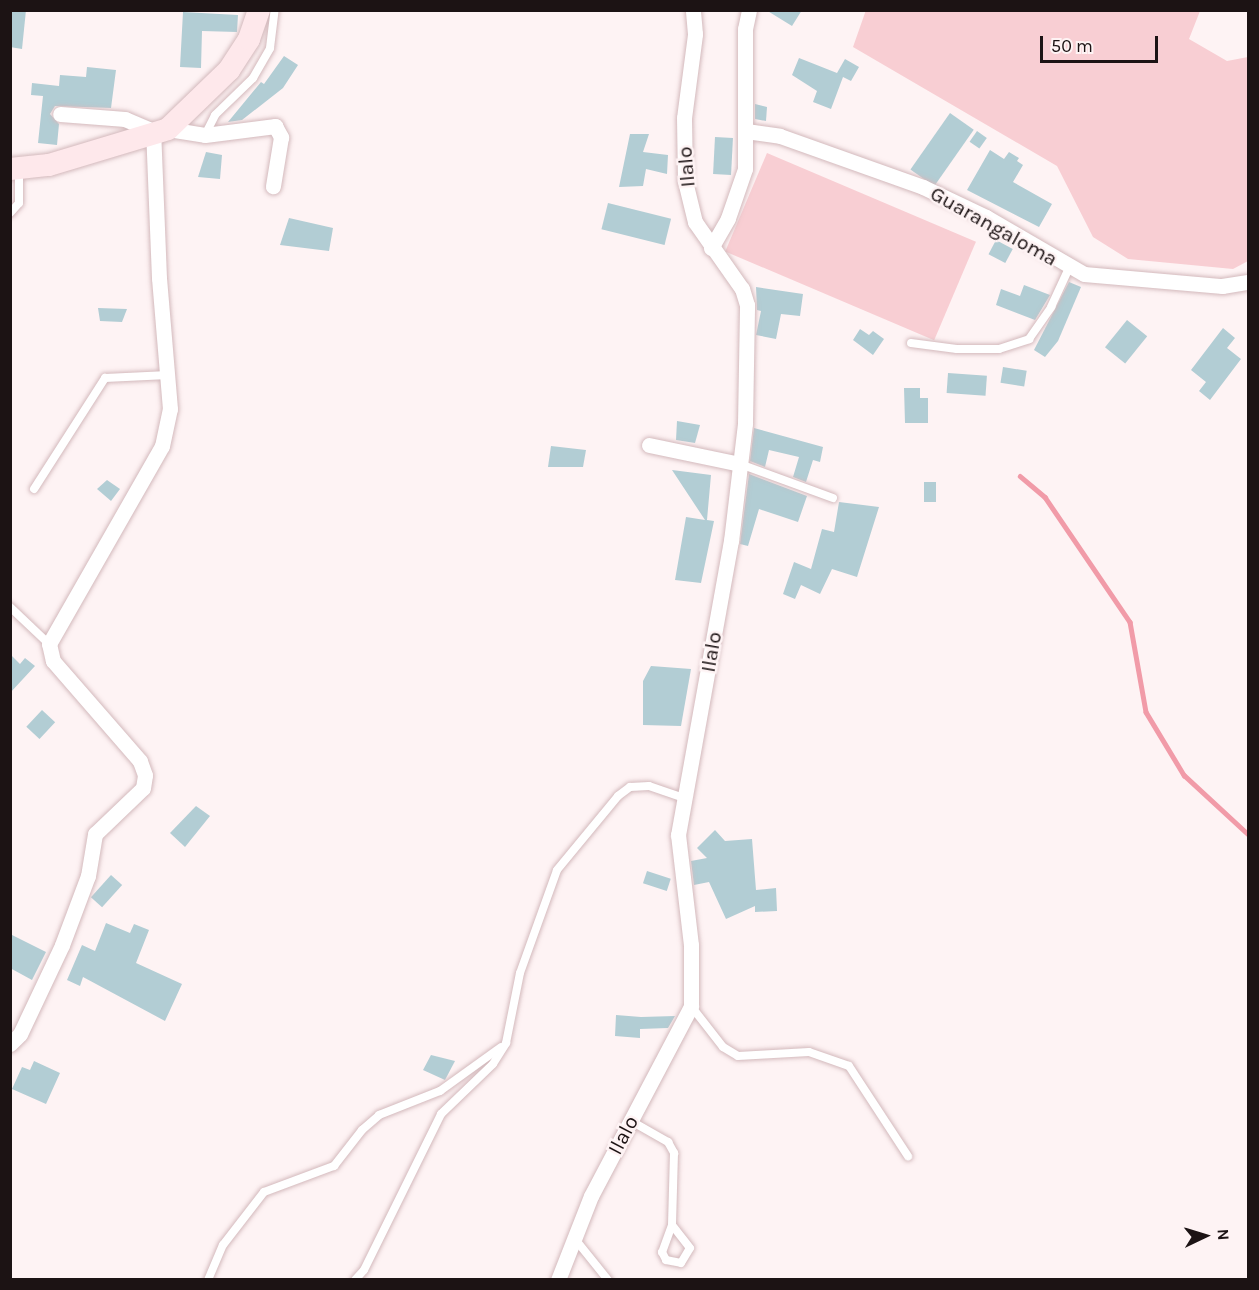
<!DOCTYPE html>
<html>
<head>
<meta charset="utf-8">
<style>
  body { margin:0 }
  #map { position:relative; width:1259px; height:1290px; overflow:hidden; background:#fef3f4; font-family:Karla,sans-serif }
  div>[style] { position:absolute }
  .green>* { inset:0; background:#f8ced3; transform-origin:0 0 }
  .stream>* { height:4.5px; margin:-2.25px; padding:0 2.25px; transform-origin:2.25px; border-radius:2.25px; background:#f19ba8 }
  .building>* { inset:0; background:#b2cdd4; transform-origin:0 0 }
  .roads { filter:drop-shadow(0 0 2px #d3b9bc) drop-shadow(0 0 2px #d3b9bc) }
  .service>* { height:8px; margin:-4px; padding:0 4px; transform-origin:4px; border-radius:4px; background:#fff }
  .minor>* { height:15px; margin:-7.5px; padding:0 7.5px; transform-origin:7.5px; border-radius:7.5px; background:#fff }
  .secondary>* { height:22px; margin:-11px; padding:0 11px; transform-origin:11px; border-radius:11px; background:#fee8eb }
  span { translate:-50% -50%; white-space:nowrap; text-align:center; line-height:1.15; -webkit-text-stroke:5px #fef3f4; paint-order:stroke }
  .street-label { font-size:21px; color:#1c1314 }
  .frame { position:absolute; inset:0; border:12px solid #1c1314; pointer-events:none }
  .north { position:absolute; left:1175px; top:1206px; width:60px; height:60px; -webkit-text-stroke:4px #fef3f4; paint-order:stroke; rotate:86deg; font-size:16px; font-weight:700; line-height:24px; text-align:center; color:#1c1314 }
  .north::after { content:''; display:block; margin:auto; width:21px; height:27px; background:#1c1314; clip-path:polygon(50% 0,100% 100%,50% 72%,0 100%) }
  .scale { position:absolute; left:1040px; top:36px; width:118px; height:27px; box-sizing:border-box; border:3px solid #1c1314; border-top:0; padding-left:8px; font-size:18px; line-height:21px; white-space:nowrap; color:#1c1314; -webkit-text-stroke:4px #fef3f4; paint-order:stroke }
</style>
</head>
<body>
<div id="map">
  <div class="green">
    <i style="clip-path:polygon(866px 10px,1200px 11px,1189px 39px,1227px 61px,1248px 57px,1248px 261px,1233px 269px,1128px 259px,1093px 237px,1057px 166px,853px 47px)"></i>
    <i style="left:767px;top:153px;width:227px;height:107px;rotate:23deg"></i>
  </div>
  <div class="stream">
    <i style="left:1020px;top:476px;width:33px;rotate:40deg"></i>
    <i style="left:1045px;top:497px;width:151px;rotate:55.8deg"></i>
    <i style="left:1130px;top:622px;width:91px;rotate:79.9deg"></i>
    <i style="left:1146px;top:712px;width:74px;rotate:58.9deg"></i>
    <i style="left:1184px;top:775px;width:87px;rotate:42.7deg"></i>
  </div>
  <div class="building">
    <i style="clip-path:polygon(10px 10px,26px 10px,22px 49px,10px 47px)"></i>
    <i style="clip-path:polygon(766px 10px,802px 10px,792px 26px)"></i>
    <i style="clip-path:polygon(183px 12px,238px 15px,237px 32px,202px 31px,201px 68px,180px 67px)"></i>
    <i style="clip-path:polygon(284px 56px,298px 65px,283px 88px,242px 120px,228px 122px,261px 82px,264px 84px)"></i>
    <i style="clip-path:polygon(799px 58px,837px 73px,845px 59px,859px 67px,851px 81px,843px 77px,831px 109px,813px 102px,817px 91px,792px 75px)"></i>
    <i style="clip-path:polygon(87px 67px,116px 70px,111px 108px,55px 106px,50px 114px,59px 124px,57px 145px,38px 143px,43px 96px,31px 95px,32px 83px,59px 86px,60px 75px,86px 77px)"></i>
    <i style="clip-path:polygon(755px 104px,767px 107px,766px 121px,755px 119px)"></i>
    <i style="left:950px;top:113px;width:29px;height:69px;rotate:35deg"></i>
    <i style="left:977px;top:131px;width:12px;height:13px;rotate:35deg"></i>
    <i style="clip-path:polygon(630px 134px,649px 134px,643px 152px,668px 155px,667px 174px,646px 169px,643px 186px,619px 187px)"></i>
    <i style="left:715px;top:137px;width:18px;height:37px;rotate:3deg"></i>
    <i style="clip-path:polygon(990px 150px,1004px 159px,1009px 152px,1019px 158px,1017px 161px,1023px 165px,1013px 182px,1052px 204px,1039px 227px,967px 190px)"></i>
    <i style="clip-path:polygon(206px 152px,222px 155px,220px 179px,198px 177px)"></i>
    <i style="left:608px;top:203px;width:65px;height:27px;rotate:14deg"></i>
    <i style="clip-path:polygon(289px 218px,333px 228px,329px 251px,280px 245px)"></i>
    <i style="left:996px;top:240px;width:19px;height:16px;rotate:28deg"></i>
    <i style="clip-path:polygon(1069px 282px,1081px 287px,1058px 341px,1045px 357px,1034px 350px)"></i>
    <i style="clip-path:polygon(1024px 285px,1050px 295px,1035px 320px,996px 305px,1001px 289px,1020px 296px)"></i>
    <i style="clip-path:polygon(756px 287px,803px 294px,800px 316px,781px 314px,776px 339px,756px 335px,761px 311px,757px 310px)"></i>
    <i style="clip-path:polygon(98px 308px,127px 309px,122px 322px,100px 321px)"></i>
    <i style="left:1127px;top:320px;width:26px;height:35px;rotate:39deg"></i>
    <i style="clip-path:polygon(1223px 328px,1235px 338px,1227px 348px,1241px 359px,1210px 400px,1199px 391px,1206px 382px,1191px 370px)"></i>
    <i style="clip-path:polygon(860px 329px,869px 335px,873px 331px,884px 339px,873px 355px,853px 340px)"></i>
    <i style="left:1003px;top:367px;width:24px;height:16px;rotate:9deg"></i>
    <i style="left:948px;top:373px;width:39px;height:20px;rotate:4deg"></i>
    <i style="clip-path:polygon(904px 388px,920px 388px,920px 398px,928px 398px,928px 423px,905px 423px)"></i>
    <i style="clip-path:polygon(677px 421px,700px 425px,695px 443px,676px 440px)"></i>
    <i style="clip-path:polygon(754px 428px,823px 447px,820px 462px,813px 460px,806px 482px,793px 477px,799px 457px,769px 450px,765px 467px,750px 461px)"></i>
    <i style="clip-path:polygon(551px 446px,586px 450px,583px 467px,548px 467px)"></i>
    <i style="clip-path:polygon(672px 470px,711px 475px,707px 520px,714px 521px,701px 583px,675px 580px,686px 517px,705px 520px)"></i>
    <i style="clip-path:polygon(749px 474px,807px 496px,798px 522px,759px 509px,748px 546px,740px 544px)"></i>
    <i style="clip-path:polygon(107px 480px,120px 489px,111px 501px,97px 489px)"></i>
    <i style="left:924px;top:482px;width:12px;height:20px"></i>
    <i style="clip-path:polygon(839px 502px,879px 507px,857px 577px,832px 569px,820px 594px,801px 585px,795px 599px,783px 594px,794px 562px,811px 569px,822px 529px,834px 532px)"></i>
    <i style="clip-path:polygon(10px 654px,20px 664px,25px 658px,35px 666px,10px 693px)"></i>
    <i style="clip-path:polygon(651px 666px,691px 669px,681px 726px,643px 725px,643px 681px)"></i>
    <i style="left:42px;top:710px;width:18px;height:23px;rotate:43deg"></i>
    <i style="clip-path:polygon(196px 806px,210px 816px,185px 847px,170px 833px)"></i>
    <i style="clip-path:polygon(715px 830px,725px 841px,752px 839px,756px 890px,776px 888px,777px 911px,755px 912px,755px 906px,726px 919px,709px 882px,694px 885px,691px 861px,707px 858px,697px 848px)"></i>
    <i style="left:647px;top:871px;width:25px;height:13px;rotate:18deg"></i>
    <i style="left:111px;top:875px;width:15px;height:30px;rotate:42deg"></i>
    <i style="clip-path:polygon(106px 923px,130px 933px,134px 924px,149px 930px,136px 963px,182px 984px,165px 1021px,83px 977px,80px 986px,67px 980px,82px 945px,95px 951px)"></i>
    <i style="clip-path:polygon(10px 934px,46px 952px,32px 980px,10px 968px)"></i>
    <i style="clip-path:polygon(616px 1015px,641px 1017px,675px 1016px,668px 1028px,640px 1029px,640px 1038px,615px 1036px)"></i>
    <i style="clip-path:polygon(431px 1055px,455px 1061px,445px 1080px,423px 1070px)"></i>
    <i style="clip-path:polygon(34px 1061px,60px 1073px,46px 1104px,12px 1089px,22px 1067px,30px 1070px)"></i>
  </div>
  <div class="roads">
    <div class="service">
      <i style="left:205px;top:135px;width:22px;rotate:-63deg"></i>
      <i style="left:215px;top:115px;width:53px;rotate:-44.2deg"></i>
      <i style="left:253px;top:78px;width:34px;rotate:-60deg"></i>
      <i style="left:270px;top:48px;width:38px;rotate:-83deg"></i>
      <i style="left:10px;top:213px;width:13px;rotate:-48deg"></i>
      <i style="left:19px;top:203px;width:33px;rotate:-90deg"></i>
      <i style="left:911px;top:343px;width:46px;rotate:7.4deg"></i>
      <i style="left:957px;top:349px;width:42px"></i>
      <i style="left:999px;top:349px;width:32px;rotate:-18deg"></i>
      <i style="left:1029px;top:339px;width:39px;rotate:-55deg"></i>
      <i style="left:1051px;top:307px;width:43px;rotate:-65.2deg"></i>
      <i style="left:740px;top:464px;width:99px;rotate:20.1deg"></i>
      <i style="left:34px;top:489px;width:132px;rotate:-57.4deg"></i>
      <i style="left:105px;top:378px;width:63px;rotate:-2.7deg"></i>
      <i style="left:10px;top:607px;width:54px;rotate:43.5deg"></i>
      <i style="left:691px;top:1006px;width:52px;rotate:52deg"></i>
      <i style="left:723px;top:1047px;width:17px;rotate:31deg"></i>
      <i style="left:738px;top:1056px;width:71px;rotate:-3.2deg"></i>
      <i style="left:809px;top:1052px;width:42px;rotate:19.3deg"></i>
      <i style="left:849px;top:1066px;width:108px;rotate:56.8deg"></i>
      <i style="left:631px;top:1121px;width:43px;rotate:29.6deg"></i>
      <i style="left:668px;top:1142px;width:13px;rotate:61deg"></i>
      <i style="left:674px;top:1153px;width:72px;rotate:91.6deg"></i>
      <i style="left:672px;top:1225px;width:29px;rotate:110deg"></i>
      <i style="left:662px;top:1252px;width:9px;rotate:63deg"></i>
      <i style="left:666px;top:1260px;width:15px;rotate:11deg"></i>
      <i style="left:681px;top:1263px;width:17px;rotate:-59deg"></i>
      <i style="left:690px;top:1248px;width:29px;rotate:-128deg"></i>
      <i style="left:575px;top:1239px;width:53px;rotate:51.2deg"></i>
      <i style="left:208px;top:1280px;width:38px;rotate:-67deg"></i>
      <i style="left:223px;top:1245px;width:67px;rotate:-52.3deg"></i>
      <i style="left:264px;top:1192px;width:75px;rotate:-20.4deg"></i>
      <i style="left:334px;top:1166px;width:46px;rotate:-52.1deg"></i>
      <i style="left:362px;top:1130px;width:23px;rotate:-41deg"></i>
      <i style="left:379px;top:1115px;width:66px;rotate:-21.5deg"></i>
      <i style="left:440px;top:1091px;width:75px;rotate:-35.8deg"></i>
      <i style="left:355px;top:1280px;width:13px;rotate:-48deg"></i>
      <i style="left:364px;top:1270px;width:174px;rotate:-63.7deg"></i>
      <i style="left:441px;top:1114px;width:72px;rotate:-43.9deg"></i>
      <i style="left:493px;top:1064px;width:25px;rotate:-58deg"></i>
      <i style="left:506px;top:1043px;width:71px;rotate:-78.7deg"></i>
      <i style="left:520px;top:973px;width:109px;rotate:-70.2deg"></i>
      <i style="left:557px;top:870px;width:96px;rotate:-50.5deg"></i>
      <i style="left:618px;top:796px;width:15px;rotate:-37deg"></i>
      <i style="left:630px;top:787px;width:19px;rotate:-3deg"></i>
      <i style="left:649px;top:786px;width:37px;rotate:19deg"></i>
    </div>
    <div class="minor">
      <i style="left:168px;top:129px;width:37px;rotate:9deg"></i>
      <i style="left:205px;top:135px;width:71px;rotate:-7.3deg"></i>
      <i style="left:275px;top:126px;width:13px;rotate:61deg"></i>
      <i style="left:281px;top:137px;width:50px;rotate:99.3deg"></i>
      <i style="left:746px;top:131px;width:34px;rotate:8deg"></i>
      <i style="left:780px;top:136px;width:152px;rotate:19.6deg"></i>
      <i style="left:923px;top:187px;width:70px;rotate:25.5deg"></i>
      <i style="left:986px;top:217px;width:113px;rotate:30.2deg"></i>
      <i style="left:1084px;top:274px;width:139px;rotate:5deg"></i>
      <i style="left:1222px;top:286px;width:26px;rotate:-9deg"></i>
      <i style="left:711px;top:248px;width:34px;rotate:-60deg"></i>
      <i style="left:728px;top:218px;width:52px;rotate:-70.9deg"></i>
      <i style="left:745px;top:169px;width:140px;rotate:-90deg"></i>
      <i style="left:745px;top:29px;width:19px;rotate:-78deg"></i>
      <i style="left:649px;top:445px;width:93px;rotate:11.8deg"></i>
      <i style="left:10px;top:1044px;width:14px;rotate:-45deg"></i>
      <i style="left:20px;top:1034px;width:98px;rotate:-64.7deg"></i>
      <i style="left:62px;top:945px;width:74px;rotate:-69.4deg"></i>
      <i style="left:88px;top:876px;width:43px;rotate:-80.5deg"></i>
      <i style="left:95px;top:834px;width:66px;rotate:-43.8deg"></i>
      <i style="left:143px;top:788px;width:13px;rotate:-81deg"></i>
      <i style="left:145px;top:775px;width:15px;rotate:-110deg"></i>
      <i style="left:140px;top:761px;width:133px;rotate:-131deg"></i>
      <i style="left:53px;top:661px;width:17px;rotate:-103deg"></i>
      <i style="left:49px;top:644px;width:228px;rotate:-60.3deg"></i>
      <i style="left:162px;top:446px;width:38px;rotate:-78deg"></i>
      <i style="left:170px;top:409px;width:131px;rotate:-94.8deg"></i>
      <i style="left:159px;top:278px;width:147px;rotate:-92.3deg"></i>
      <i style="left:153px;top:131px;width:30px;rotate:-157deg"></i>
      <i style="left:125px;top:119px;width:65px;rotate:-175.6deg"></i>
      <i style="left:558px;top:1280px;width:90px;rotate:-68.6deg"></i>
      <i style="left:591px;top:1196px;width:215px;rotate:-62.2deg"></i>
      <i style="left:691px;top:1006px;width:61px;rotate:-90deg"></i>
      <i style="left:691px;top:945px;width:111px;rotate:-96.7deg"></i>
      <i style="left:678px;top:835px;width:299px;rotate:-79.8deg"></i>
      <i style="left:731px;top:541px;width:119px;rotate:-83.2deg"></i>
      <i style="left:745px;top:423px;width:118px;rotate:-89deg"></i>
      <i style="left:747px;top:305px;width:17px;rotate:-107deg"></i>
      <i style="left:742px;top:289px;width:82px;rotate:-125deg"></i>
      <i style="left:695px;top:222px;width:42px;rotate:-103.7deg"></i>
      <i style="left:685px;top:181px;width:63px;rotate:-90.9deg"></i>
      <i style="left:684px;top:118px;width:85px;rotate:-82.5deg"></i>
      <i style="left:695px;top:34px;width:24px;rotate:-95deg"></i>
    </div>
    <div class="secondary">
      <i style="left:10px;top:169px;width:39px;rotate:-6deg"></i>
      <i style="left:49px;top:165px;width:124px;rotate:-16.8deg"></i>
      <i style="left:168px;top:129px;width:85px;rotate:-44deg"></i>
      <i style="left:229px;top:70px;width:37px;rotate:-57deg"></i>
      <i style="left:249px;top:39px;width:31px;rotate:-71deg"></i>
    </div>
  </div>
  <div class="street-label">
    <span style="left:686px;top:167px;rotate:-95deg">Ilalo</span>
    <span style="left:994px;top:226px;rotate:29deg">Guarangaloma</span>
    <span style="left:711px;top:652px;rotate:-80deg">Ilalo</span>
    <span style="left:623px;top:1135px;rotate:-62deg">Ilalo</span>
  </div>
  <div class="frame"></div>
  <div class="north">N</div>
  <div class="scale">50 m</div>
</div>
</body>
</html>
